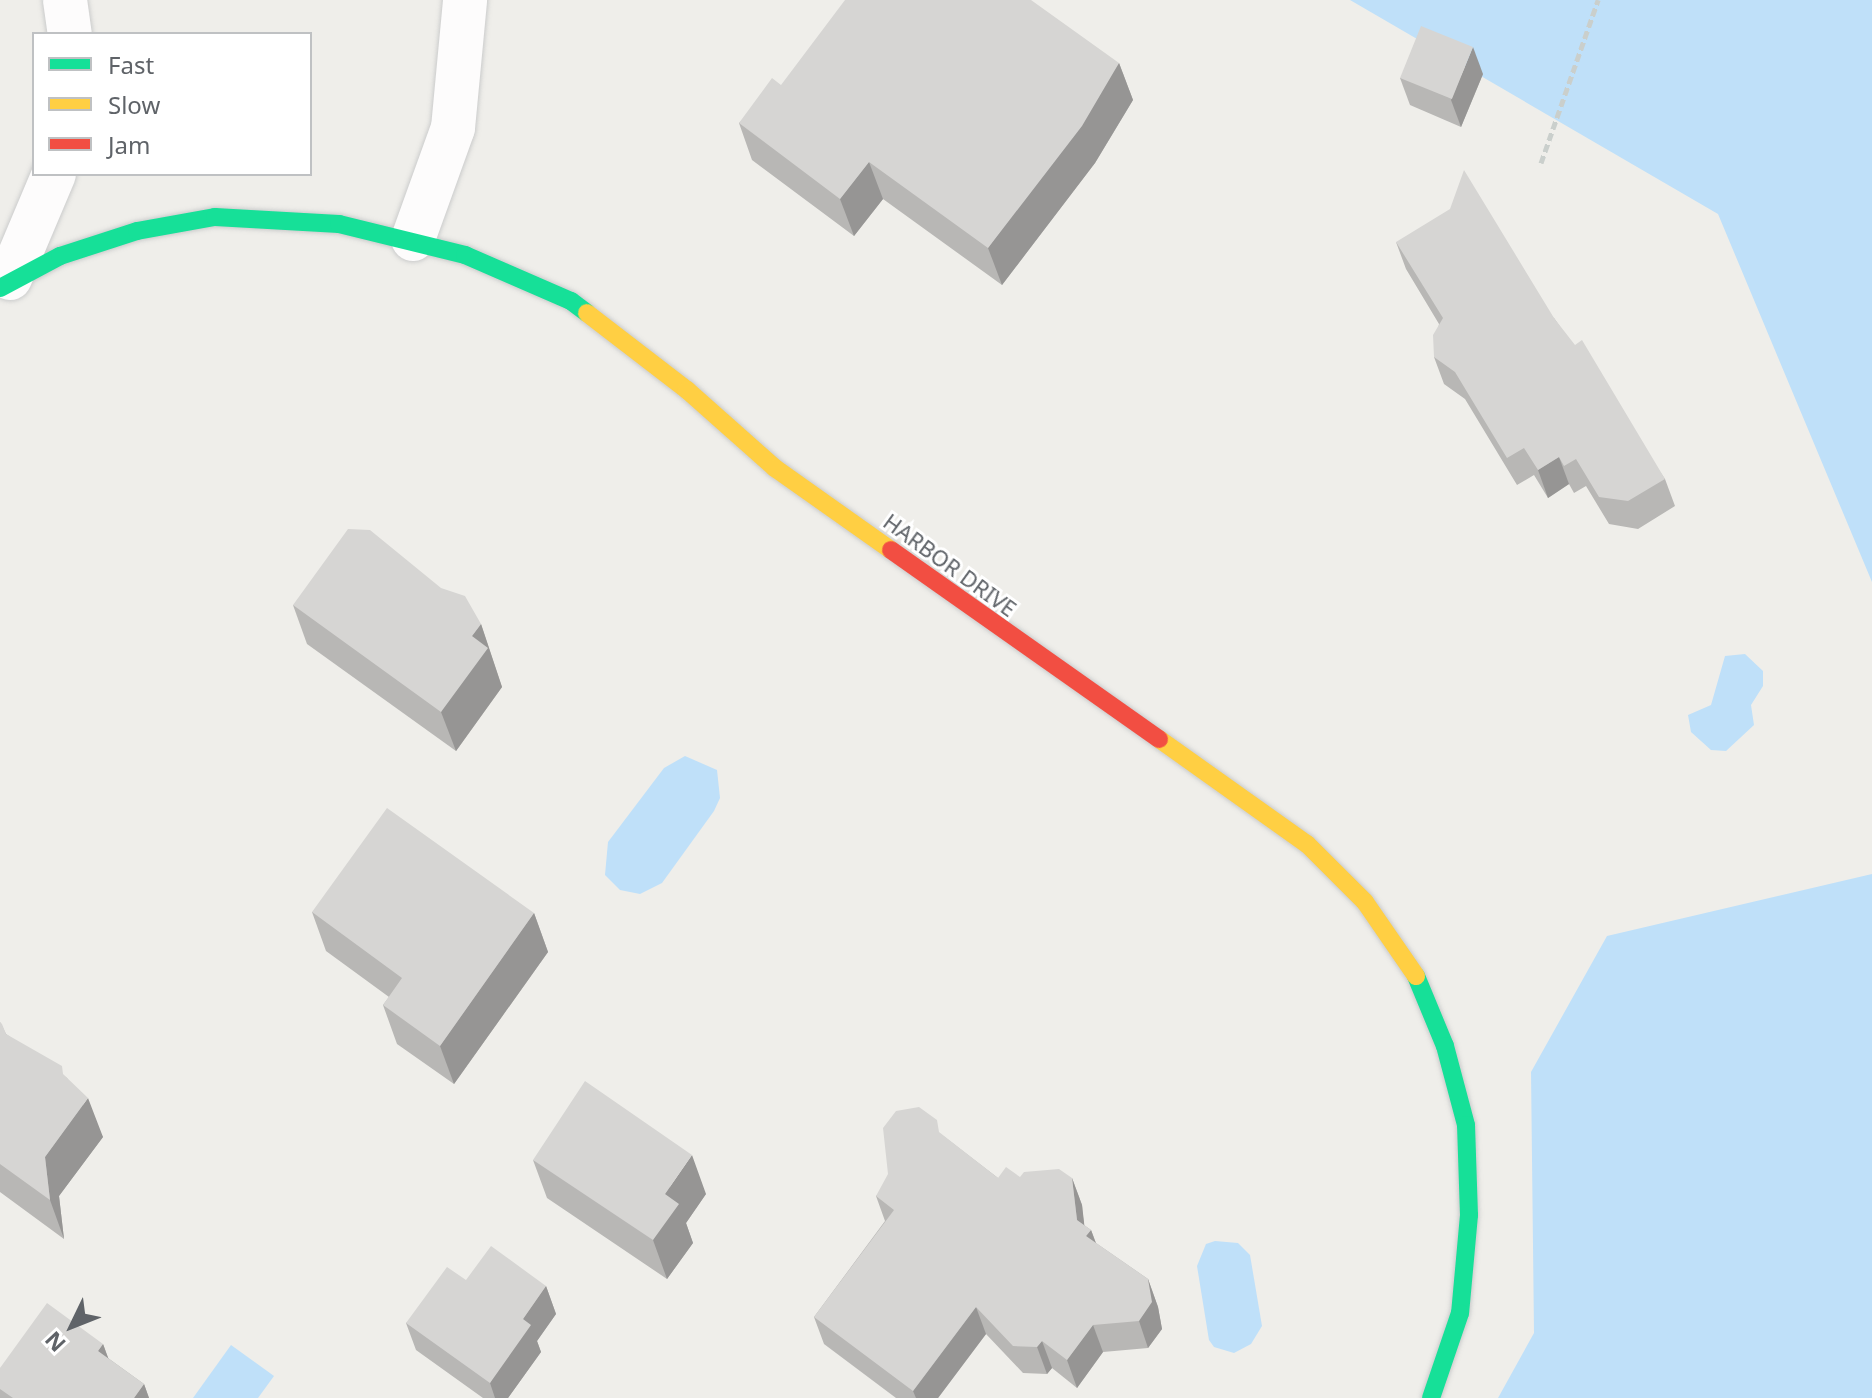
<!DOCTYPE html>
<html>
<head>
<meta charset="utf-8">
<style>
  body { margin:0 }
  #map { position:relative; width:1872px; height:1398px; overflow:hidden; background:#efeeea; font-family:"Noto Sans",sans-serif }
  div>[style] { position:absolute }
  .water>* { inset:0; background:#bfe0f9 }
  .path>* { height:5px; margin-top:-2.5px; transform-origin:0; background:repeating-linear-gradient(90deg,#cacfcc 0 8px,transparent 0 12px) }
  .roads { filter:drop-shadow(0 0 2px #cbcccc) drop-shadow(0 0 2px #cbcccc) }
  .street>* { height:44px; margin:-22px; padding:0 22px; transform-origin:22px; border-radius:22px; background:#fdfcfc }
  .fast>* { height:18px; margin:-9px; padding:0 9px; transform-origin:9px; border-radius:9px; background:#16e098 }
  .slow>* { height:18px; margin:-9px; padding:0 9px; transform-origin:9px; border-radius:9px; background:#ffcf43 }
  .jam>* { height:18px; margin:-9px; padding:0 9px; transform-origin:9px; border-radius:9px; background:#f24e42 }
  .wall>* { inset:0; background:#b8b7b5 }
  .shaded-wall>* { inset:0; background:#969594 }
  .building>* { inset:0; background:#d6d5d3; transform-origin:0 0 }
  span { translate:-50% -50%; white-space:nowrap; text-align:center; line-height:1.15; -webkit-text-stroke:6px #fff; paint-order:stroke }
  .street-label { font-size:22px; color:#5f6368 }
  .legend { position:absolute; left:32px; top:32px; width:280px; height:144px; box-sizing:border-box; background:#fff; border:2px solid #bfc1c3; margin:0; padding:10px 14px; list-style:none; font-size:24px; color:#5f6368 }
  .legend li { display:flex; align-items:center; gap:16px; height:40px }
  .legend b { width:40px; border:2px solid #bfc1c3 }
  .north { position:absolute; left:32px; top:1286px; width:80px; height:80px; -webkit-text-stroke:6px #fff; paint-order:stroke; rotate:227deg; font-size:22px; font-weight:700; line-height:32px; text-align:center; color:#5f6368 }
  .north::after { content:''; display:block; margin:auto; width:28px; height:36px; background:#5f6368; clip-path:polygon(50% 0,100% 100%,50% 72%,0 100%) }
</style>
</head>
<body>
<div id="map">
  <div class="water">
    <i style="clip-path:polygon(1350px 0,1872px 0,1872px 582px,1718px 214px)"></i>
    <i style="clip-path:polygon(1745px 654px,1763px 671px,1763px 686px,1751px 705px,1754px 725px,1726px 751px,1711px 750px,1691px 732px,1688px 715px,1711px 705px,1725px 656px)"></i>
    <i style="clip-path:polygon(685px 756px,717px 770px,720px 798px,714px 811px,662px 883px,640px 894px,620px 890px,605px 875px,608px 842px,664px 768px)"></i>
    <i style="clip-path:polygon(1872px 874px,1872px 1398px,1498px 1398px,1534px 1333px,1531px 1072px,1607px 936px)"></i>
    <i style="clip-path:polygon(1215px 1241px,1238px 1243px,1250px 1255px,1262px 1326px,1251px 1344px,1234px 1353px,1214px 1347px,1209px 1340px,1197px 1266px,1206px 1244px)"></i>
    <i style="clip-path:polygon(231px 1345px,274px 1376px,258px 1398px,193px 1398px)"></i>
  </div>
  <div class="path">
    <i style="left:1541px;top:163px;width:173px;rotate:-70.7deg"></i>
  </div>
  <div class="roads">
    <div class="street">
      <i style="left:65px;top:0;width:34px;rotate:82deg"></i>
      <i style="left:413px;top:239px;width:118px;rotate:-70.2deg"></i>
      <i style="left:453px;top:128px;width:129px;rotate:-84.6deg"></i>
      <i style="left:10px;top:278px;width:113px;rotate:-67.1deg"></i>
    </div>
    <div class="fast">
      <i style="left:0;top:288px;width:68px;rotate:-28.1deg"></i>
      <i style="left:60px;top:256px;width:81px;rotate:-18deg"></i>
      <i style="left:137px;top:231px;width:79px;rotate:-10.2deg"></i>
      <i style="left:215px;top:217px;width:124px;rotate:3.2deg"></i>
      <i style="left:339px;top:224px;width:130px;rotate:13.8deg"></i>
      <i style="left:465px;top:255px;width:116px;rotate:23.5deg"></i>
      <i style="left:571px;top:301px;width:20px;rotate:37deg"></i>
      <i style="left:1416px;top:976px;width:76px;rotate:67.5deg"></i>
      <i style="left:1445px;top:1046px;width:82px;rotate:75.1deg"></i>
      <i style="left:1466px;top:1125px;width:90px;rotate:88.1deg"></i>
      <i style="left:1469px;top:1215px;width:98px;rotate:95.2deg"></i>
      <i style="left:1460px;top:1313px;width:90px;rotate:108.8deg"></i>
    </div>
    <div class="slow">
      <i style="left:587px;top:313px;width:126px;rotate:37.6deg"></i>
      <i style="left:687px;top:390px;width:118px;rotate:41.6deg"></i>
      <i style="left:775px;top:468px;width:142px;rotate:35.3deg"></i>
      <i style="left:1159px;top:739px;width:181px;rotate:35.4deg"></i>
      <i style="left:1307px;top:844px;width:82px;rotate:45deg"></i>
      <i style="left:1365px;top:902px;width:90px;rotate:55.4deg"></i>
    </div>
    <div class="jam">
      <i style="left:891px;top:550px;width:328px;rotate:35.2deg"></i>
    </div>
  </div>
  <div class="wall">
    <i style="clip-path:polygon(1119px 63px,1133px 100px,1095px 163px,1002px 285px,883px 199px,854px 236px,752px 160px,739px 123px,781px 85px)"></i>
    <i style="clip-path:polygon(1483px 74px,1461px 127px,1410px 105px,1400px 78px)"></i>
    <i style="clip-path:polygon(1396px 242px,1554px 318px,1665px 479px,1675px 506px,1638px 529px,1609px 524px,1586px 486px,1574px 493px,1569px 484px,1548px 498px,1534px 475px,1517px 485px,1465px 399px,1444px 384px,1434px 357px,1439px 324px,1406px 269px)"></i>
    <i style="clip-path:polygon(293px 605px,481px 624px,502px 687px,456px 751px,307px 644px)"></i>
    <i style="clip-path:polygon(312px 912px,534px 913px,548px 952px,454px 1084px,397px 1044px,383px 1005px,389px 997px,326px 951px)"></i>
    <i style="clip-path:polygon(0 1022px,6px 1034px,67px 1078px,103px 1137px,59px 1196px,64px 1239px,0 1192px)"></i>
    <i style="clip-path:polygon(942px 1135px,998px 1178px,1072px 1178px,1082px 1205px,1084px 1225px,1091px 1230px,1096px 1243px,1148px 1279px,1158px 1307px,1162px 1329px,1148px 1348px,1103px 1352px,1077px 1388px,1052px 1368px,1047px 1374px,1023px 1373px,986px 1334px,938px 1398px,896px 1398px,824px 1344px,814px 1317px,885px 1221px,876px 1196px)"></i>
    <i style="clip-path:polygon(533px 1160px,706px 1194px,686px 1223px,693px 1243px,667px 1279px,547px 1198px)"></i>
    <i style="clip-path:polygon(466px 1280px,546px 1286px,556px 1314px,537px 1341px,541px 1352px,508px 1398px,483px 1398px,416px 1350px,406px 1323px)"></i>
    <i style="clip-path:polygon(103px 1344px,108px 1358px,144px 1384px,149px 1398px,0 1398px,0 1368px)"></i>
  </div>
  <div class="shaded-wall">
    <i style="clip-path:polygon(1473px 47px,1483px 74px,1461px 127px,1451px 100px)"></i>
    <i style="clip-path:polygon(1119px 63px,1133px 100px,1095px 163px,1002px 285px,988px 248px)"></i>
    <i style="clip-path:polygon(869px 162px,883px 199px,854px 236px,840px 199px)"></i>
    <i style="clip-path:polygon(1559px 457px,1569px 484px,1548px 498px,1538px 470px)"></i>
    <i style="clip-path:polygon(481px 624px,502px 687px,456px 751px,441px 712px,472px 636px)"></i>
    <i style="clip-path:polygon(534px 913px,548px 952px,454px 1084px,440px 1046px)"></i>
    <i style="clip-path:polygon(88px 1098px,103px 1137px,59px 1196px,64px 1239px,50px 1200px,45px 1157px)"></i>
    <i style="clip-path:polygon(692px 1155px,706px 1194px,686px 1223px,693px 1243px,667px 1279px,653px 1240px,665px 1194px)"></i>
    <i style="clip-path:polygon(1072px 1178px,1082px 1205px,1087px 1248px,1077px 1220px)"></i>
    <i style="clip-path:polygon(1091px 1230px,1101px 1257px,1086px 1236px)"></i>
    <i style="clip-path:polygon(1148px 1279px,1158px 1307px,1162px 1329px,1148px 1348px,1139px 1321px)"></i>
    <i style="clip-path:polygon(546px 1286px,556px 1314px,537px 1341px,541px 1352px,508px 1398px,495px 1398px,490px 1383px,523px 1319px)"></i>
    <i style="clip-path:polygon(976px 1307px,986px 1334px,938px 1398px,916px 1398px,913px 1391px)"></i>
    <i style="clip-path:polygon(1093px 1325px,1103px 1352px,1077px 1388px,1067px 1360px)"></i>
    <i style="clip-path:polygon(1042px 1341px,1052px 1368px,1047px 1374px,1037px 1347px)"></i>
    <i style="clip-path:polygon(103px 1344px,113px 1371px,98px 1351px)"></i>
    <i style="clip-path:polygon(144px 1384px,149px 1398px,134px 1398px)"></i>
  </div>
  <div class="building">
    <i style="clip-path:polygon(845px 0,1031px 0,1119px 63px,1082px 126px,988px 248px,869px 162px,840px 199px,739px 123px,772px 78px,781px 85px)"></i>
    <i style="left:1421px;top:26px;width:56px;height:56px;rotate:22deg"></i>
    <i style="clip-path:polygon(1464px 170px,1554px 318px,1575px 345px,1582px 340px,1665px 479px,1628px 501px,1599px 497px,1576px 459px,1564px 466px,1559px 457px,1538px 470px,1524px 448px,1507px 458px,1455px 372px,1434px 357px,1433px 335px,1443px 318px,1396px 242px,1450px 209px)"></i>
    <i style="clip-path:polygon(348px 529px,370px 530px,441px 588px,465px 596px,481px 624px,472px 636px,488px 648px,441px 712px,293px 605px)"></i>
    <i style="clip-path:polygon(387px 808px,534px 913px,440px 1046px,383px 1005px,402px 978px,312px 912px)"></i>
    <i style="clip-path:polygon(0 1022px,2px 1024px,6px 1034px,62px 1066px,63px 1074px,88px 1098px,45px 1157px,50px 1200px,0 1164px)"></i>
    <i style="clip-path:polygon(585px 1081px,692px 1155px,665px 1194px,679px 1204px,653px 1240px,533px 1160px)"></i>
    <i style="clip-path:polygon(919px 1107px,937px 1120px,939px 1132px,998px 1178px,1006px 1167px,1020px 1177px,1024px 1172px,1059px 1169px,1072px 1178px,1077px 1220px,1091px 1230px,1086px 1236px,1148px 1279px,1152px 1302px,1139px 1321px,1093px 1325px,1067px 1360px,1042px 1341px,1037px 1347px,1013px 1346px,976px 1307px,913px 1391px,814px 1317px,894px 1210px,876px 1196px,888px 1174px,883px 1128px,896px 1111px)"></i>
    <i style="clip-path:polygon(491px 1246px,546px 1286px,523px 1319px,531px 1325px,490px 1383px,406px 1323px,447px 1267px,466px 1280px)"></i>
    <i style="clip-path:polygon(47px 1303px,103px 1344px,98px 1351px,144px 1384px,134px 1398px,13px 1398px,0 1389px,0 1368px)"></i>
  </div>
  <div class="street-label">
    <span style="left:950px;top:565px;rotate:36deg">HARBOR DRIVE</span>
  </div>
  <ul class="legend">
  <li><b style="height:10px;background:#16e098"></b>Fast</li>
  <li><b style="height:10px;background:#ffcf43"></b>Slow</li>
  <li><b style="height:10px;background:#f24e42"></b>Jam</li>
  </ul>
  <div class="north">N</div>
</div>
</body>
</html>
